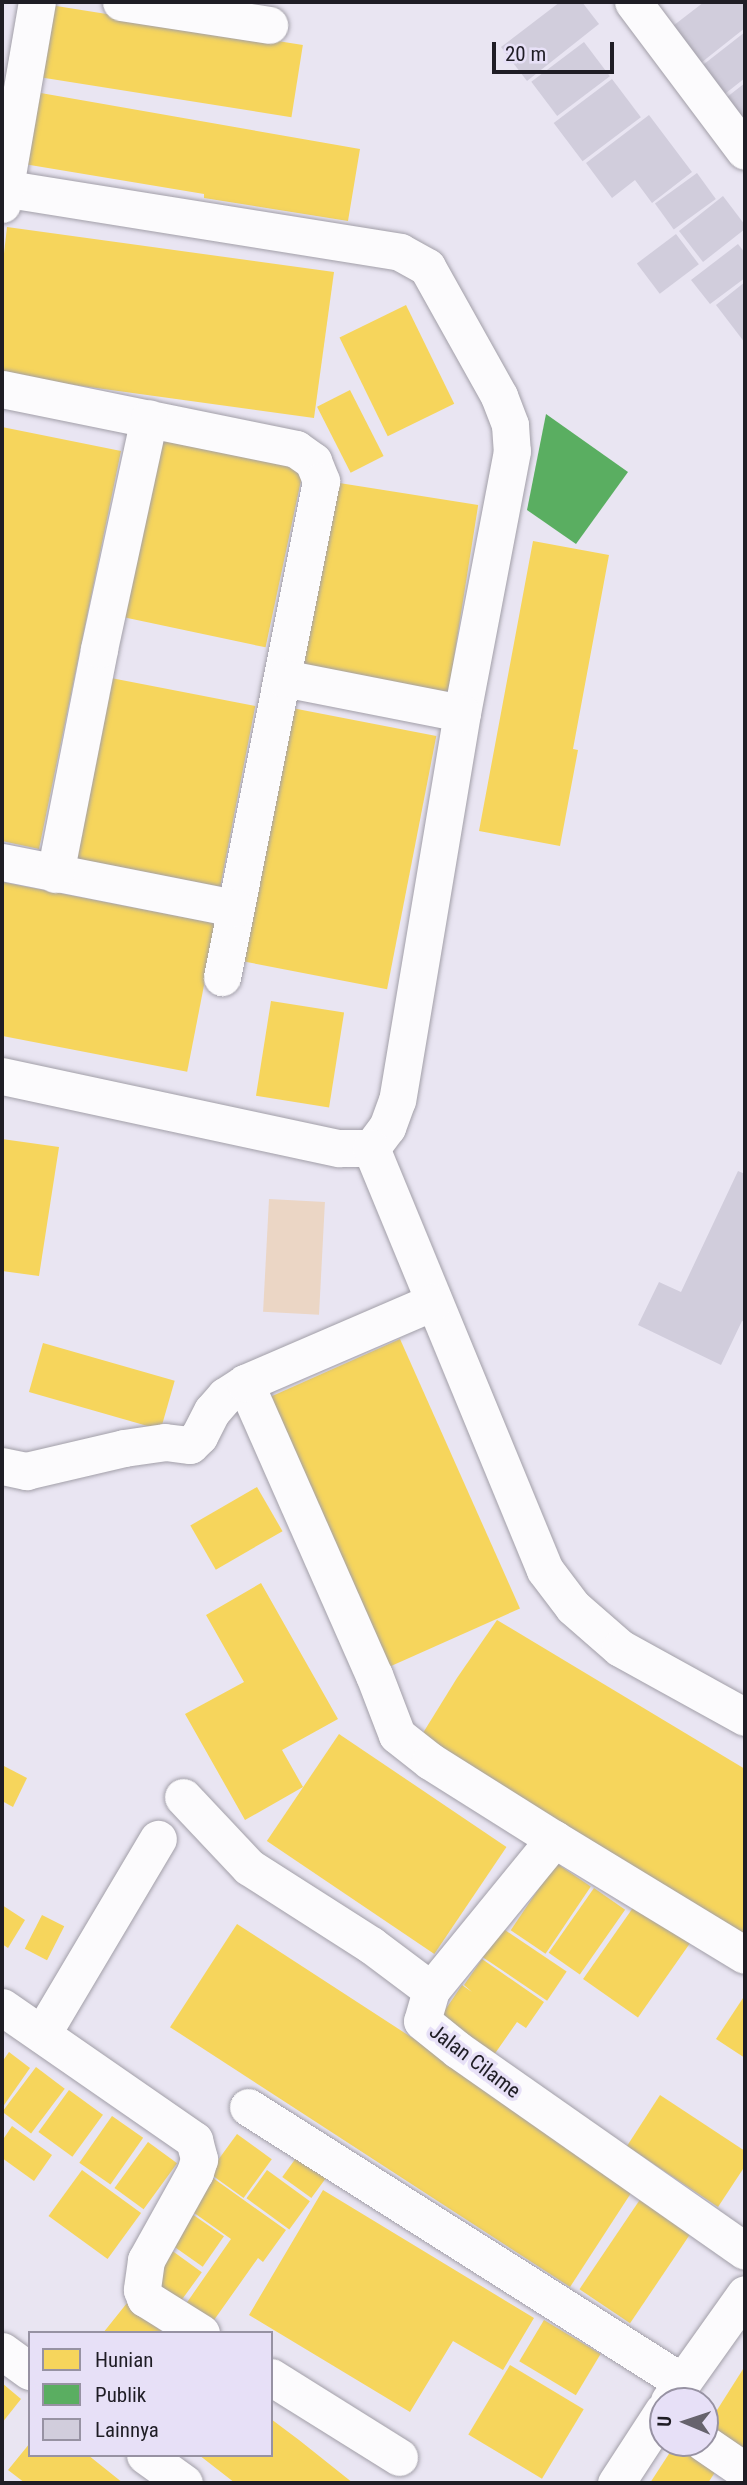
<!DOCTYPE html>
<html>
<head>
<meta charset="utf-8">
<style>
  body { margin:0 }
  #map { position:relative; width:747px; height:2485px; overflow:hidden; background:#e9e5f2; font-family:"Roboto Condensed",sans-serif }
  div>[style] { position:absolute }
  .green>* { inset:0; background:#ebd6c5; transform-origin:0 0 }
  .homes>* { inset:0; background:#f6d55c; transform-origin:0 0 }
  .public>* { inset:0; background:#5aae61 }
  .building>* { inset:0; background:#d1cddc; transform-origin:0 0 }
  .roads { filter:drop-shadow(0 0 2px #a29fa8) drop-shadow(0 0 2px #a29fa8) }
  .street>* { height:37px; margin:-18.5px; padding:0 18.5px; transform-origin:18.5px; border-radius:18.5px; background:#fcfbfd }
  span { translate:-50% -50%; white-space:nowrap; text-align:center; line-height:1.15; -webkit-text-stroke:7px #e7e0f7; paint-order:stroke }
  .street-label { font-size:21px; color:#1f1d25 }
  .frame { position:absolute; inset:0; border:4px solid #1f1d25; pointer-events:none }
  .legend { position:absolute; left:28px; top:2331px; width:245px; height:126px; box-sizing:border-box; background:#e7e0f7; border:2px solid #9792a3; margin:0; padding:9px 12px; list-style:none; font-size:21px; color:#1f1d25 }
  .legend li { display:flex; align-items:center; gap:14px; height:35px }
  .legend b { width:35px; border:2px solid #9792a3 }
  .north { position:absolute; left:649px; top:2387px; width:70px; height:70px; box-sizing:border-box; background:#e7e0f7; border:2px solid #9792a3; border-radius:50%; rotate:272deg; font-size:19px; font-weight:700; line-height:28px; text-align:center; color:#1f1d25 }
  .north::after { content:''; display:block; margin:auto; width:24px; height:32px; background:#66636d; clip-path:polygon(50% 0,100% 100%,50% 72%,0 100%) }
  .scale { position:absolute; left:492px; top:42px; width:122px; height:32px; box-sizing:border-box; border:4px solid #1f1d25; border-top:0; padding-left:9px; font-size:21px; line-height:24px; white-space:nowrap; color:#1f1d25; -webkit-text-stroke:5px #e7e0f7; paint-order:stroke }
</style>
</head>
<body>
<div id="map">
  <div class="green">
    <i style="left:269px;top:1199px;width:56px;height:113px;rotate:3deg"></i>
  </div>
  <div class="homes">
    <i style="left:50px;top:5px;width:256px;height:73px;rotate:9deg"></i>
    <i style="clip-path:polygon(35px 92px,360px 149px,348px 221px,204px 198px,204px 194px,24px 164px)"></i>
    <i style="clip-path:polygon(7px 227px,334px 272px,314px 418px,2px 375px,2px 271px)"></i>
    <i style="left:406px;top:305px;width:110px;height:74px;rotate:64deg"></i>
    <i style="left:350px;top:390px;width:74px;height:37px;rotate:63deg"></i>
    <i style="clip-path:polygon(2px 427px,121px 451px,39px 849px,2px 841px)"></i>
    <i style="left:161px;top:437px;width:146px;height:184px;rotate:12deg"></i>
    <i style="left:333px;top:482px;width:147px;height:189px;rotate:9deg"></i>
    <i style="clip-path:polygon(533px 541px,609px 555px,573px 749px,578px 750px,560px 846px,479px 831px)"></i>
    <i style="left:111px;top:678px;width:147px;height:184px;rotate:11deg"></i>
    <i style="left:292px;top:708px;width:147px;height:258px;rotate:11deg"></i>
    <i style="left:2px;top:882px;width:218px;height:151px;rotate:11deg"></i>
    <i style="left:271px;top:1001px;width:74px;height:96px;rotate:9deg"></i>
    <i style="clip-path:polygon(2px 1139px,59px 1147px,39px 1276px,2px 1271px)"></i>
    <i style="left:400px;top:1339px;width:295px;height:146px;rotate:66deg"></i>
    <i style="left:43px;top:1343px;width:137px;height:51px;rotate:16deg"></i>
    <i style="left:257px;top:1487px;width:51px;height:77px;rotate:60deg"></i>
    <i style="clip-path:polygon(261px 1583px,338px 1719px,282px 1750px,303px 1787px,245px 1820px,185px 1714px,244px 1682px,206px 1615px)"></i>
    <i style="clip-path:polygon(497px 1620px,745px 1769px,745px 1943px,418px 1741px,457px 1678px)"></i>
    <i style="left:339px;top:1734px;width:202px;height:129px;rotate:34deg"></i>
    <i style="clip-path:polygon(2px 1765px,27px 1778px,13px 1807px,2px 1801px)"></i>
    <i style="left:556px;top:1863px;width:42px;height:81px;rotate:34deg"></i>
    <i style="left:594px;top:1888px;width:38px;height:79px;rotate:35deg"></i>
    <i style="left:637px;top:1902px;width:67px;height:94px;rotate:35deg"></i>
    <i style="clip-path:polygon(2px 1905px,25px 1920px,8px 1948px,2px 1944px)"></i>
    <i style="left:42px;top:1915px;width:25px;height:38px;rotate:27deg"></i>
    <i style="left:237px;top:1924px;width:477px;height:123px;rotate:33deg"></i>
    <i style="left:502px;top:1928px;width:78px;height:35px;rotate:34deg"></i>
    <i style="clip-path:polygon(482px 1959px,544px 2002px,526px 2028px,517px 2022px,489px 2062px,435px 2025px,462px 1985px,472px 1992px,464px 1985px)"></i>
    <i style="clip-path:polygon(745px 1995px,745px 2058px,716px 2039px)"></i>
    <i style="clip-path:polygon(9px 2052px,30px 2068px,2px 2108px,2px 2062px)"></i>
    <i style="left:36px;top:2067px;width:36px;height:56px;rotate:37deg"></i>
    <i style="left:69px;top:2090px;width:42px;height:52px;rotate:36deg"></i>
    <i style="clip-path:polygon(660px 2095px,745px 2151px,745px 2166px,718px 2207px,627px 2146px)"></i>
    <i style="left:112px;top:2116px;width:38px;height:57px;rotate:35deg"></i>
    <i style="clip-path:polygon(12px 2126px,52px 2155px,34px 2181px,2px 2158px,2px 2141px)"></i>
    <i style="left:237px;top:2134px;width:43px;height:48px;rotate:36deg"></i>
    <i style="left:148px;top:2142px;width:36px;height:57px;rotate:36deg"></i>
    <i style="left:304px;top:2147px;width:36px;height:37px;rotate:36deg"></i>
    <i style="left:82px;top:2170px;width:73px;height:57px;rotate:36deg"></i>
    <i style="left:267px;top:2170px;width:53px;height:35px;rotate:36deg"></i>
    <i style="clip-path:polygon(213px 2178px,286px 2230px,263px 2262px,258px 2258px,207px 2330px,181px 2311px,231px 2239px,190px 2210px)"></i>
    <i style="clip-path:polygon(323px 2190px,534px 2318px,503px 2370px,453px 2341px,410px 2412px,249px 2315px)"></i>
    <i style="left:641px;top:2198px;width:61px;height:110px;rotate:34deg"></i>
    <i style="left:192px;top:2214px;width:39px;height:37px;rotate:35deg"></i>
    <i style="left:167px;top:2247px;width:43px;height:39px;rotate:36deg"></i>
    <i style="clip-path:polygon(127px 2303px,155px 2326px,164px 2333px,103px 2333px)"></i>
    <i style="left:544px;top:2320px;width:66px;height:48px;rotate:31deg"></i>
    <i style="left:510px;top:2365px;width:86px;height:81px;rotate:31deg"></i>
    <i style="clip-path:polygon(745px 2366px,745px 2455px,705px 2429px)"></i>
    <i style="clip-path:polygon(2px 2383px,21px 2399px,2px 2423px)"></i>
    <i style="clip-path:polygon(271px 2419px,299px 2440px,353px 2483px,235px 2483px,199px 2455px,271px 2455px)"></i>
    <i style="clip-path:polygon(30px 2443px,30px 2455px,88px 2455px,123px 2483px,25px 2483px,8px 2470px)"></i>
    <i style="clip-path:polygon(676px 2443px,690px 2443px,721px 2463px,708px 2483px,650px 2483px)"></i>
  </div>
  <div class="public">
    <i style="clip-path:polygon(546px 414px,628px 472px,576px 544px,527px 510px)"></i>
  </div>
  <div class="building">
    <i style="clip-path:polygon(560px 2px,582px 2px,599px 24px,527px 81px,501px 47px)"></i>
    <i style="clip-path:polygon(704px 2px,745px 2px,745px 28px,697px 66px,669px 29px)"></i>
    <i style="clip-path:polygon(745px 32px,745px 78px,721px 97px,699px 68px)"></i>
    <i style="left:584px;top:42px;width:43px;height:66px;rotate:53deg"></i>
    <i style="left:612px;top:79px;width:48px;height:73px;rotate:53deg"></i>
    <i style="clip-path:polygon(745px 83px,745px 121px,727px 97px)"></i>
    <i style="clip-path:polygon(649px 115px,692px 172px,652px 203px,635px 180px,612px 198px,586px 163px)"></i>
    <i style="left:697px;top:173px;width:32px;height:52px;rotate:54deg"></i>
    <i style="clip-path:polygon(723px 196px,745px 225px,745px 229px,703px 262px,679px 231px)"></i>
    <i style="left:676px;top:234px;width:38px;height:49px;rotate:53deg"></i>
    <i style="clip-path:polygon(738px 244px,745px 253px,745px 278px,710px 304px,691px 280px)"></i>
    <i style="clip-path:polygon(745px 282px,745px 343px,716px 305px)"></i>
    <i style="clip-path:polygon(738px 1171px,745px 1174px,745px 1322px,742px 1321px,721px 1365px,638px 1325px,659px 1282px,681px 1292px)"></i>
  </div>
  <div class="roads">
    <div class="street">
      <i style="left:121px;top:2px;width:150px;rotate:8.8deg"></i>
      <i style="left:633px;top:2px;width:186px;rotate:53.1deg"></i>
      <i style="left:2px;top:188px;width:403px;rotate:9.1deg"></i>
      <i style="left:400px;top:252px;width:31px;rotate:29deg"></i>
      <i style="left:427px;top:267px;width:148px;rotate:60.8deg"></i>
      <i style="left:499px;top:396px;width:31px;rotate:69deg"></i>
      <i style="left:510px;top:425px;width:26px;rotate:86deg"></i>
      <i style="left:512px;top:451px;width:267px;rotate:100.8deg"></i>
      <i style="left:462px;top:713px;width:392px;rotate:99.5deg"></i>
      <i style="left:397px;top:1100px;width:29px;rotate:110deg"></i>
      <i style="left:387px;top:1127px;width:26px;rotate:127deg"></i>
      <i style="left:2px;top:204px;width:205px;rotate:-80.2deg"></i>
      <i style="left:2px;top:389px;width:300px;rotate:11.5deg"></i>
      <i style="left:296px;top:449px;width:21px;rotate:35deg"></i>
      <i style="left:313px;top:461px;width:22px;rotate:68deg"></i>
      <i style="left:321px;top:481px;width:506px;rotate:101.29deg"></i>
      <i style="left:283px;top:678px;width:182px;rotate:11.1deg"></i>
      <i style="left:2px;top:862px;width:237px;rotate:11.2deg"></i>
      <i style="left:55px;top:874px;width:229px;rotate:-78.9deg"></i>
      <i style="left:99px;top:649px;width:236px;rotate:-77.8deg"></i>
      <i style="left:2px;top:1076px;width:345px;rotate:12.1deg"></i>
      <i style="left:339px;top:1148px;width:32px"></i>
      <i style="left:371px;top:1148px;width:456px;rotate:67.6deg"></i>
      <i style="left:545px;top:1570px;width:46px;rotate:52.9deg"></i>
      <i style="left:573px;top:1607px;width:62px;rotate:41.1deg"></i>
      <i style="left:620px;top:1648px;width:143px;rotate:28.9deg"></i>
      <i style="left:245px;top:1383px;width:319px;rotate:66.2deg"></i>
      <i style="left:374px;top:1675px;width:64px;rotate:69deg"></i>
      <i style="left:397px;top:1735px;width:42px;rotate:38.2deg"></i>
      <i style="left:430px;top:1761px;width:146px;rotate:32.2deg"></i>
      <i style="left:554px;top:1839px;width:223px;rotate:31.3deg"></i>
      <i style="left:2px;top:1466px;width:25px;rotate:12deg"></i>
      <i style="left:26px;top:1471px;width:101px;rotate:-13.2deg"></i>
      <i style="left:124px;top:1448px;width:41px;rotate:-8.3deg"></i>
      <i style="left:165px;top:1442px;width:25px;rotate:7deg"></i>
      <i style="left:190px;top:1445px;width:13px;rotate:-45deg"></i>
      <i style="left:199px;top:1436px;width:28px;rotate:-63deg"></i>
      <i style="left:212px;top:1411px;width:20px;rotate:-49deg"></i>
      <i style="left:225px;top:1396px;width:24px;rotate:-33deg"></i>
      <i style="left:245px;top:1383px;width:205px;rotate:-23.3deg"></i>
      <i style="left:183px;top:1797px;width:96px;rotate:46.7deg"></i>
      <i style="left:249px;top:1867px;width:145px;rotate:32.6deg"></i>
      <i style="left:371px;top:1945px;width:75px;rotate:36.9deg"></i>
      <i style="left:431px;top:1990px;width:32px;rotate:106deg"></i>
      <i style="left:422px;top:2021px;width:46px;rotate:38.9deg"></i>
      <i style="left:458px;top:2050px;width:350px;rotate:35deg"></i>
      <i style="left:431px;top:1990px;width:195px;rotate:-50.8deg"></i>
      <i style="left:2px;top:2007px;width:234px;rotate:34.7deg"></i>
      <i style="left:194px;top:2140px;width:20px;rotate:75deg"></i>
      <i style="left:199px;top:2159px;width:14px;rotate:107deg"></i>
      <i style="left:195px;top:2172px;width:101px;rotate:119.1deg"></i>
      <i style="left:146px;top:2260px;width:30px;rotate:98deg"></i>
      <i style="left:142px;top:2290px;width:9px;rotate:69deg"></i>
      <i style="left:145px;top:2298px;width:66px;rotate:32deg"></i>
      <i style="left:42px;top:2034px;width:227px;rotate:-59.3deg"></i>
      <i style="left:248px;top:2107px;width:514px;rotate:32.36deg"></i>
      <i style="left:2px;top:2351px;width:34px;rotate:36deg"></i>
      <i style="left:271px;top:2377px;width:151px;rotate:32deg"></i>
      <i style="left:669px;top:2401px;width:131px;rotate:-54.6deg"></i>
      <i style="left:704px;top:2443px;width:50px;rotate:34.3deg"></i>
      <i style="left:145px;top:2455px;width:48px;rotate:35.7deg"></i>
      <i style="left:616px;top:2483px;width:86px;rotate:-56.9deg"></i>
    </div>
  </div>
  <div class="street-label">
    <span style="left:475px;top:2061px;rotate:37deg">Jalan Cilame</span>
  </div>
  <div class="frame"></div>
  <ul class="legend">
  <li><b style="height:19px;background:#f6d55c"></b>Hunian</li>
  <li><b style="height:19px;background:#5aae61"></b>Publik</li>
  <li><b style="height:19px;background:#d1cddc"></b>Lainnya</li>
  </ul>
  <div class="north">U</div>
  <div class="scale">20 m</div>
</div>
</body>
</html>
